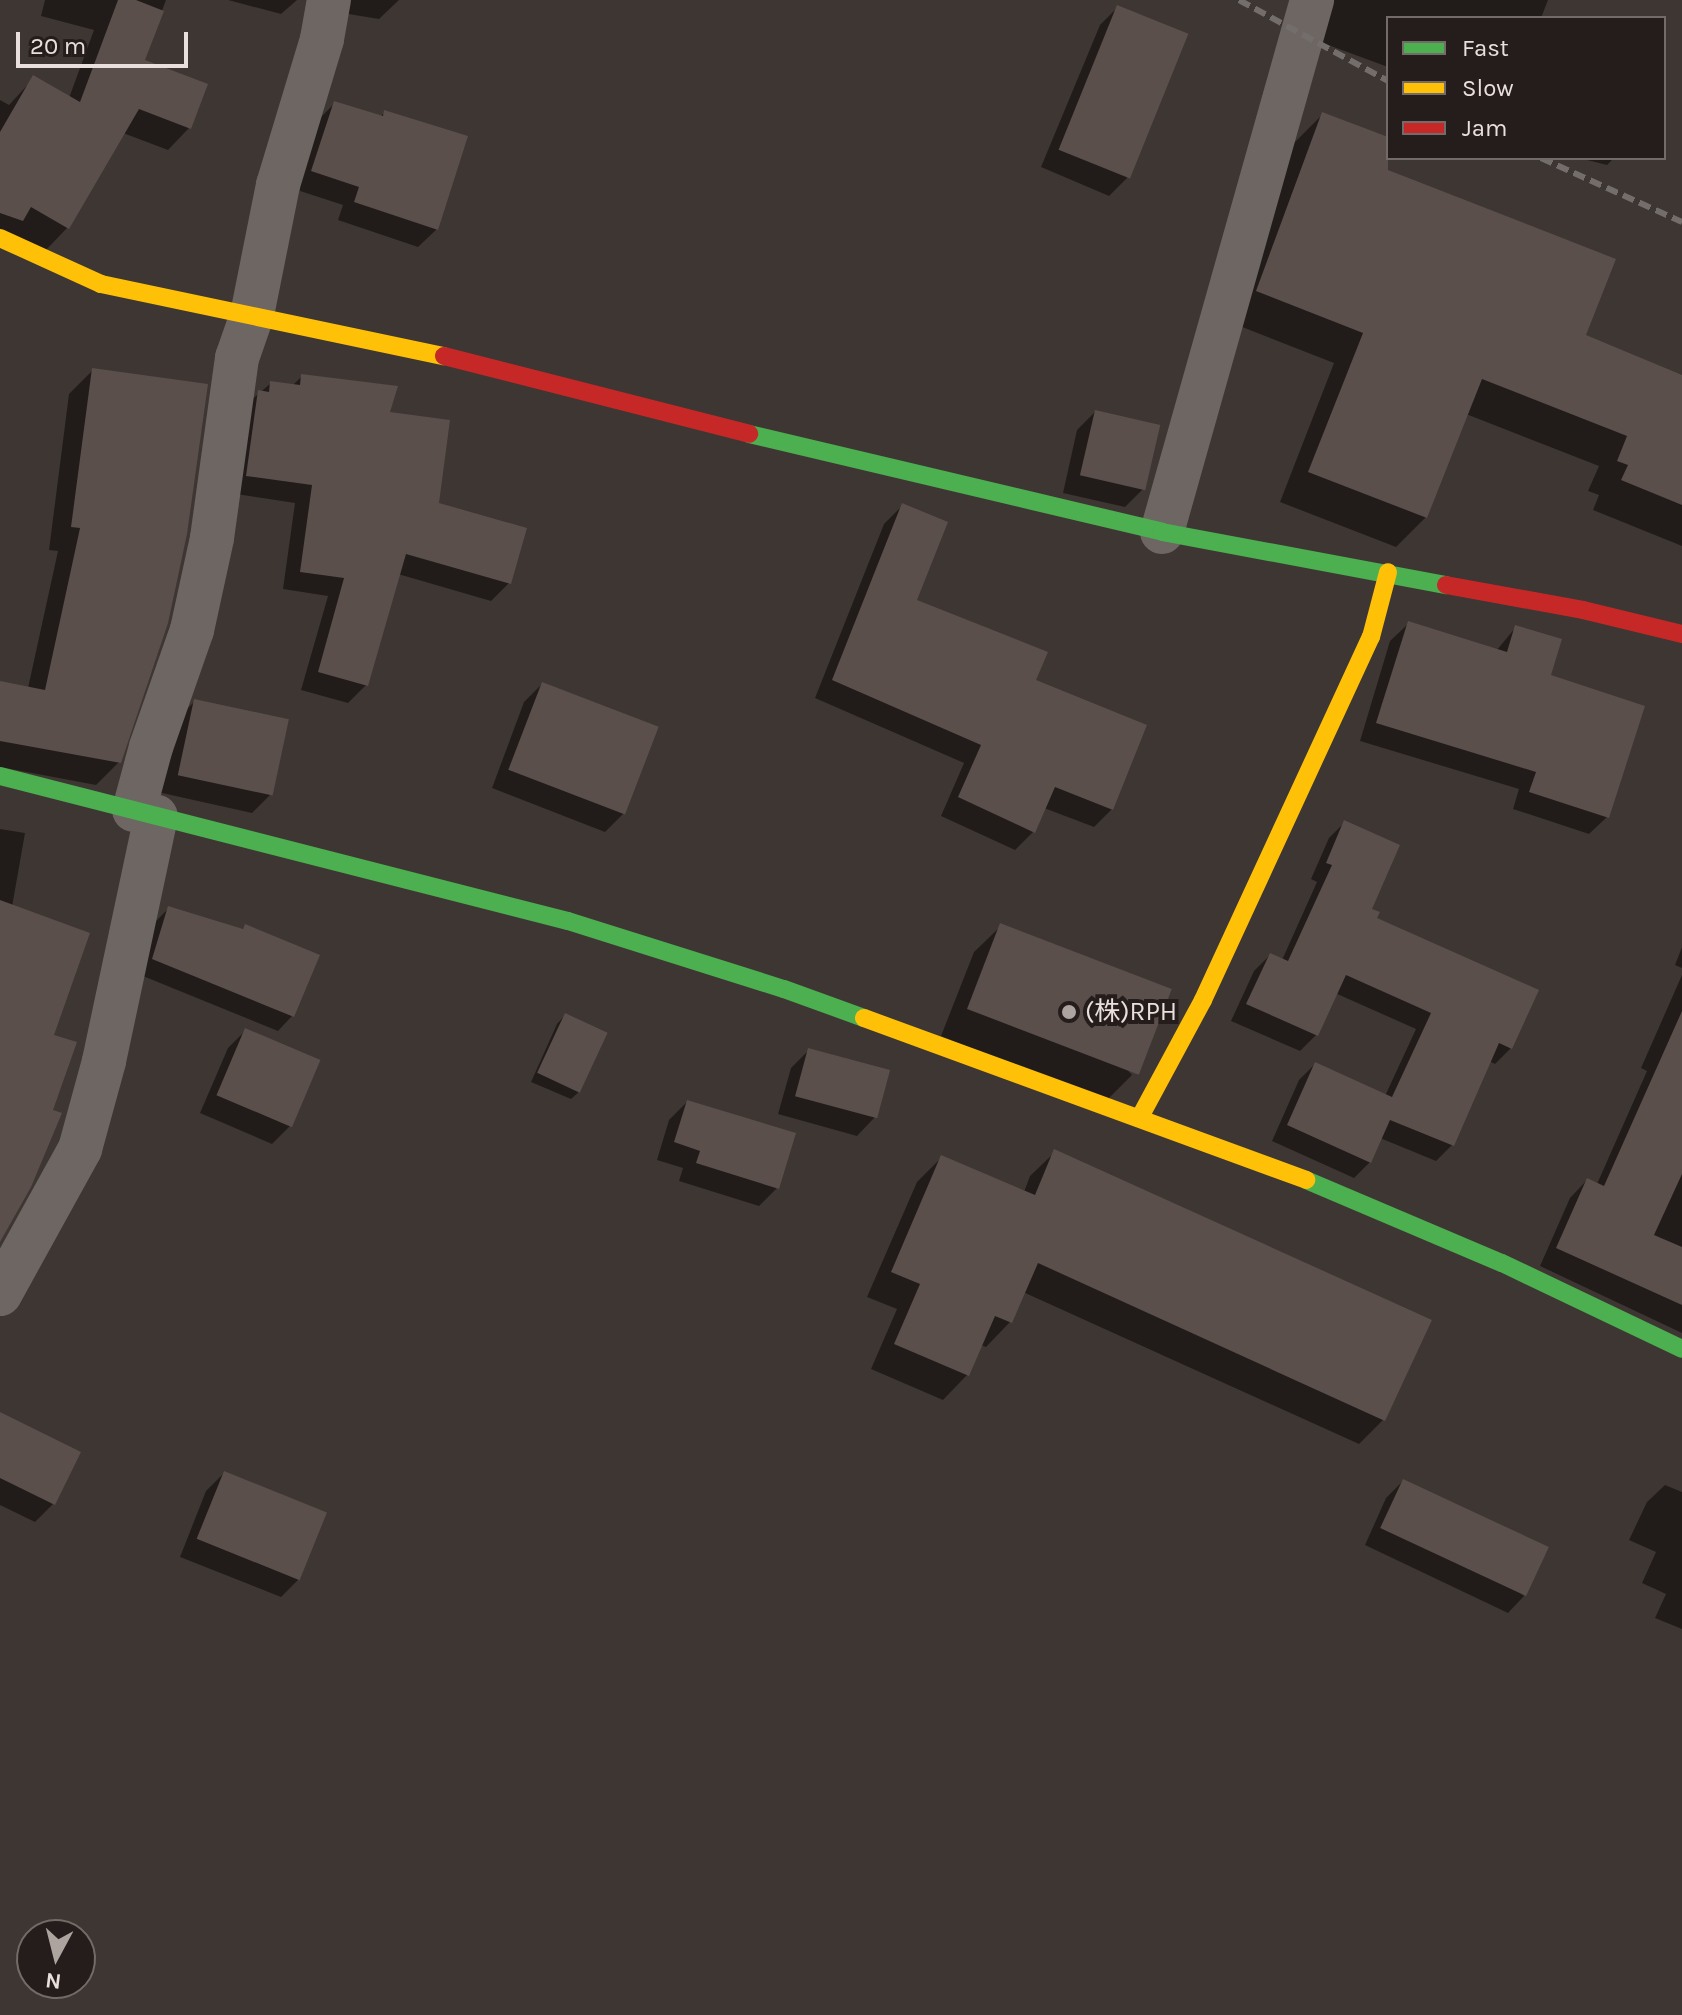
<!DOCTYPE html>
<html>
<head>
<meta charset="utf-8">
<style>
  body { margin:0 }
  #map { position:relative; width:1682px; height:2015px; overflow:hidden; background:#3e3632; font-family:Karla,"Noto Sans JP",sans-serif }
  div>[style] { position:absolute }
  .shadow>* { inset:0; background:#0007 }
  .building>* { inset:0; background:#5a4f4a; transform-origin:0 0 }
  .street>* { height:44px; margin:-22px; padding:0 22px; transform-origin:22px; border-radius:22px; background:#6d6663 }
  .fast>* { height:18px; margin:-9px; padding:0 9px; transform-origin:9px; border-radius:9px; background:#4caf50 }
  .slow>* { height:18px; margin:-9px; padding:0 9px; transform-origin:9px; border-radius:9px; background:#ffc107 }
  .jam>* { height:18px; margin:-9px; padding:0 9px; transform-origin:9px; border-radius:9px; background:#c62828 }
  .rail>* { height:6px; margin-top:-3px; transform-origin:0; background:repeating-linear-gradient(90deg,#736d6b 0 12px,transparent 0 18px) }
  .dots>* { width:22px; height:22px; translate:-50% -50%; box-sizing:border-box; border:4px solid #241d1b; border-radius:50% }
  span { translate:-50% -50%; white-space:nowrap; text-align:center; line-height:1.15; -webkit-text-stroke:8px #241d1b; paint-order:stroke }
  .poi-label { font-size:26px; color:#e9dfdc }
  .left { translate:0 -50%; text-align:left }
  .legend { position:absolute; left:1386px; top:16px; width:280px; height:144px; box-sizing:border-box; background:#241d1b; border:2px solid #736b68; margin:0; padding:10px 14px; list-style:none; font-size:24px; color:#e9dfdc }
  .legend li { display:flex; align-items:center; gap:16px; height:40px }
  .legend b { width:40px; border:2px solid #736b68 }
  .north { position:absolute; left:16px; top:1919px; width:80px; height:80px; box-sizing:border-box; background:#241d1b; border:2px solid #736b68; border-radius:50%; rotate:187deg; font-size:22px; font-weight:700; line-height:32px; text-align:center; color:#e9dfdc }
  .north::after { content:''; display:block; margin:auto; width:28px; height:36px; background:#ada4a0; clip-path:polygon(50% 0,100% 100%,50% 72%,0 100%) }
  .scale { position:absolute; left:16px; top:32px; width:172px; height:36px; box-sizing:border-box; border:4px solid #e9dfdc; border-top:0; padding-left:10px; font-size:24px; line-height:28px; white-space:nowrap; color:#e9dfdc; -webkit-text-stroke:6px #241d1b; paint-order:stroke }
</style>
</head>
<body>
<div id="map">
  <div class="shadow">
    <i style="clip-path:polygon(45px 0,166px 0,143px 62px,189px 128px,168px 150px,123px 133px,67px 228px,46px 250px,0 241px,0 100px,9px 105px,34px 78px,69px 98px,94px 30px,41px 16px)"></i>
    <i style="clip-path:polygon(228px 0,297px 0,281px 14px)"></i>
    <i style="clip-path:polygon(319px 0,399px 0,379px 19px,330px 11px)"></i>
    <i style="clip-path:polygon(1326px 0,1548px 0,1541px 18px,1388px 18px,1388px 67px,1312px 39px)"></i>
    <i style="clip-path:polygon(1118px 7px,1127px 178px,1109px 196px,1041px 167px,1100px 25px)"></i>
    <i style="clip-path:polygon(335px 103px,380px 117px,385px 112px,437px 229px,418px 247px,338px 220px,343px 205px,294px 189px,317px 121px)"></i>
    <i style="clip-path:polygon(1323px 114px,1388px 139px,1380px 169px,1583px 337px,1682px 378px,1682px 546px,1593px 510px,1599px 495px,1588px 491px,1599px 466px,1466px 414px,1426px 517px,1396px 547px,1280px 502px,1334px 363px,1227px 321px,1293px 144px)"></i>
    <i style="clip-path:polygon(1579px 158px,1614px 158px,1607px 165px)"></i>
    <i style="clip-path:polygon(92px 371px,119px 762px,96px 785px,0 767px,0 683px,28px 688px,58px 551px,49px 550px,69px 394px)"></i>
    <i style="clip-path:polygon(302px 376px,388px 413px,437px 505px,509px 583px,491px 601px,398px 574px,366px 685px,348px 703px,301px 690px,328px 596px,283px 589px,295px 503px,229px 493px,240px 410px,271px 383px,292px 386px)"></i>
    <i style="clip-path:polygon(1095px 412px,1143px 489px,1125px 507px,1063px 493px,1077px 430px)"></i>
    <i style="clip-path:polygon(902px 506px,914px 601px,1034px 681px,1112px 809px,1094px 827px,1044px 808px,1033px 832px,1015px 850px,941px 816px,964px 763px,815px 698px,884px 524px)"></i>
    <i style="clip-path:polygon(1408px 624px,1496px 651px,1516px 627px,1548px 676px,1607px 817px,1589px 834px,1513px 809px,1519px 789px,1360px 741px,1390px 641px)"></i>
    <i style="clip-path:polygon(542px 684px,623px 814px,605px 832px,492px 788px,524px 702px)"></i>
    <i style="clip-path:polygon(195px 701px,270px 795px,252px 813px,153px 791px,177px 719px)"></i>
    <i style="clip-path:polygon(1345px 822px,1374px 919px,1511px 1048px,1495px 1064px,1489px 1061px,1452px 1145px,1436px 1161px,1380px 1138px,1370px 1162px,1354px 1178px,1272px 1141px,1299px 1080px,1315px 1064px,1385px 1096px,1416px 1029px,1335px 993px,1316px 1035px,1300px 1051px,1231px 1021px,1254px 971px,1270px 955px,1282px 960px,1317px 882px,1311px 879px,1329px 838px)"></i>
    <i style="clip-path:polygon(0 829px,25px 833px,12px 907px,52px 1036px,0 1205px)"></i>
    <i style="clip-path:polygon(169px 908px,241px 931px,245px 926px,292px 1016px,278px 1031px,138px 974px,154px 923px)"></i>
    <i style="clip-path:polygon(1001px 926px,1132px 1075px,1105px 1102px,941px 1036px,974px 952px)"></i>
    <i style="clip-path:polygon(1682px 947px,1682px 968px,1675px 965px)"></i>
    <i style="clip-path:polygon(1682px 975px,1682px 1333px,1540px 1266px,1570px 1198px,1587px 1180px,1597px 1184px,1647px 1071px,1641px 1068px)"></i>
    <i style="clip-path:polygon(565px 1015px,580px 1091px,571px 1099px,531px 1082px,557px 1024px)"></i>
    <i style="clip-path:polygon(246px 1030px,290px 1126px,272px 1144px,200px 1113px,228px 1048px)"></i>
    <i style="clip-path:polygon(809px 1050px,875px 1117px,857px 1136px,778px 1114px,791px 1068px)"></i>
    <i style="clip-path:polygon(687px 1102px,777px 1188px,759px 1206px,679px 1181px,683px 1168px,657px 1160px,669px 1120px)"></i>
    <i style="clip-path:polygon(1055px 1152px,1383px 1420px,1359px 1444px,1023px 1292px,1010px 1322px,986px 1347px,981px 1345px,967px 1375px,943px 1400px,871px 1369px,897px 1309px,867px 1297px,917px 1182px,941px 1158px,1024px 1192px,1030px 1176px)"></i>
    <i style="clip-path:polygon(0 1423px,53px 1504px,35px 1522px,0 1505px)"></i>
    <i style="clip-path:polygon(224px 1473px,299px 1579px,281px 1597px,180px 1557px,206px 1491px)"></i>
    <i style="clip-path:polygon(1403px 1481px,1524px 1596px,1508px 1613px,1365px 1545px,1386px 1498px)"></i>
    <i style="clip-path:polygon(1665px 1485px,1682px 1492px,1682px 1629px,1655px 1618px,1666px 1594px,1642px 1583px,1656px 1552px,1629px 1540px,1647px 1502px)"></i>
  </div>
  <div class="building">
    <i style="clip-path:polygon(118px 0,136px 0,164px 11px,145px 60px,208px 84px,191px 129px,139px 109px,69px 229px,31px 207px,23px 221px,0 213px,0 132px,33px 75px,80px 102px)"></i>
    <i style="left:1117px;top:5px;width:77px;height:156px;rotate:22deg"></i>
    <i style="clip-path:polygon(334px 101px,383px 116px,384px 110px,468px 136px,438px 230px,354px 202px,359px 187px,311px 171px)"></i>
    <i style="clip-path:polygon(1322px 112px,1388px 137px,1388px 170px,1616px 259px,1586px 335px,1682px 375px,1682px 505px,1621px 480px,1628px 465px,1617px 461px,1627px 436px,1482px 379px,1427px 518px,1308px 472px,1363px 333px,1256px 291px)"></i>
    <i style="clip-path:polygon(92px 368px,208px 384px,187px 534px,168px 623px,121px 763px,0 741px,0 681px,45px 690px,80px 528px,71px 527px)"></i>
    <i style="clip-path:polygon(301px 374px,398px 386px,390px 412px,450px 420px,439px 503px,527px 528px,511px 584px,406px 554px,368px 686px,318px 672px,344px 578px,300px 572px,312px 485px,246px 476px,258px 390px,269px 392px,270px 381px,300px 385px)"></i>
    <i style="left:1095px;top:410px;width:67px;height:67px;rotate:13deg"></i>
    <i style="clip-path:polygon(902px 503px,948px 522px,917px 600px,1048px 652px,1036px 680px,1147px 725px,1113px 810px,1055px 787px,1035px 833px,958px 797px,981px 745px,832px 680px)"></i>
    <i style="clip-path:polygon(1408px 621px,1507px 652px,1515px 625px,1562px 639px,1551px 675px,1645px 706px,1609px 818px,1529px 792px,1536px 772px,1376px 723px)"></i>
    <i style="left:542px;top:682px;width:125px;height:94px;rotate:21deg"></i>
    <i style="left:194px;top:699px;width:97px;height:78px;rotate:12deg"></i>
    <i style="clip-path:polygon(1344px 820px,1400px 845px,1372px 909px,1380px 912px,1377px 918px,1539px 990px,1512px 1049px,1499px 1043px,1454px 1146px,1390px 1120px,1371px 1163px,1287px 1125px,1315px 1062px,1392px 1097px,1431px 1013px,1346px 975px,1318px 1036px,1246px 1004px,1270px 953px,1288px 961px,1332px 865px,1326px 863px)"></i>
    <i style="clip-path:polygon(0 900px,90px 933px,54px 1035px,77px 1042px,53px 1110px,62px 1113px,31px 1187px,0 1242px)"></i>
    <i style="clip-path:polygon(168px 906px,243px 929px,245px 924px,320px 955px,294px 1017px,152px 959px)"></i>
    <i style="left:1000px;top:923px;width:184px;height:92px;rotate:21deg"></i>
    <i style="clip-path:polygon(1682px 1011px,1682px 1174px,1654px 1235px,1682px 1247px,1682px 1305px,1556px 1248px,1587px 1178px,1604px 1186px)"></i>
    <i style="left:565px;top:1013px;width:47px;height:66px;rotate:25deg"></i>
    <i style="left:245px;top:1028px;width:82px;height:73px;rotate:23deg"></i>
    <i style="left:808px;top:1048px;width:85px;height:50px;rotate:15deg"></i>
    <i style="clip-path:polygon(687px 1100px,796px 1133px,779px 1189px,696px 1163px,700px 1151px,674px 1142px)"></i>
    <i style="clip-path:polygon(1054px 1149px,1432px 1320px,1385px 1421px,1038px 1263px,1012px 1323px,995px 1316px,969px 1376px,894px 1344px,920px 1284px,891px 1272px,941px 1155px,1035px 1195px)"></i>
    <i style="clip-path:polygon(0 1412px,81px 1452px,55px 1505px,0 1478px)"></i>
    <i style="left:224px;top:1471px;width:111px;height:73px;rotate:22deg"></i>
    <i style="left:1403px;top:1479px;width:161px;height:54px;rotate:25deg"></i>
  </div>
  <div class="street">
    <i style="left:1162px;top:532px;width:553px;rotate:-74.25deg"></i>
    <i style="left:134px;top:810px;width:65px;rotate:-74.9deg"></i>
    <i style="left:151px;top:747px;width:124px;rotate:-70.7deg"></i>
    <i style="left:192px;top:630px;width:94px;rotate:-77.7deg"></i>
    <i style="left:212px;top:538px;width:182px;rotate:-82.1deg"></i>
    <i style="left:237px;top:358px;width:46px;rotate:-70.8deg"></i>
    <i style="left:252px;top:315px;width:133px;rotate:-78.7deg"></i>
    <i style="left:278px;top:185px;width:152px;rotate:-73.2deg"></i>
    <i style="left:322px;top:39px;width:40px;rotate:-80deg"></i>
    <i style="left:0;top:1294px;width:166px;rotate:-61.1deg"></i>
    <i style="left:80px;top:1149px;width:91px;rotate:-74.7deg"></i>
    <i style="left:104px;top:1061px;width:250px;rotate:-78deg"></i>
  </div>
  <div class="fast">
    <i style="left:749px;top:434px;width:424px;rotate:13.3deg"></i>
    <i style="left:1162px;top:532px;width:289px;rotate:10.6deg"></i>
    <i style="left:0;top:776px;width:586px;rotate:14.32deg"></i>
    <i style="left:568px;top:921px;width:226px;rotate:17.5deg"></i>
    <i style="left:784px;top:989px;width:85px;rotate:19.9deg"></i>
    <i style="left:1306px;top:1180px;width:213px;rotate:23deg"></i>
    <i style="left:1502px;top:1263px;width:199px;rotate:25.5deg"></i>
  </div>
  <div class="slow">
    <i style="left:0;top:238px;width:111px;rotate:24.5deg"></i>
    <i style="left:101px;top:284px;width:350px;rotate:11.9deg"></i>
    <i style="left:864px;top:1018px;width:471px;rotate:20.1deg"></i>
    <i style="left:1140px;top:1117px;width:133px;rotate:-61.7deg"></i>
    <i style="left:1203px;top:1000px;width:400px;rotate:-65.2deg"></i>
    <i style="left:1371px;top:637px;width:67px;rotate:-75.3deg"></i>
  </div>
  <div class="jam">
    <i style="left:444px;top:356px;width:315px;rotate:14.3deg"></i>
    <i style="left:1446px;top:585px;width:139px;rotate:10.3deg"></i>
    <i style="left:1583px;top:610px;width:102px;rotate:13.6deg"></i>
  </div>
  <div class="rail">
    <i style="left:1239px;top:0;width:170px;rotate:28.5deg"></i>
    <i style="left:1541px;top:158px;width:155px;rotate:24.4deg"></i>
  </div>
  <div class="dots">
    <i style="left:1069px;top:1012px;background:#ada4a0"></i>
  </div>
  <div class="poi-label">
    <span class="left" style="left:1085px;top:1012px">(株)RPH</span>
  </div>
  <ul class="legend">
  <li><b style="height:10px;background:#4caf50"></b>Fast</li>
  <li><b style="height:10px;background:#ffc107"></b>Slow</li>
  <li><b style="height:10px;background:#c62828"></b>Jam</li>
  </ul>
  <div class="north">N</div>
  <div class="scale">20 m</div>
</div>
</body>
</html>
